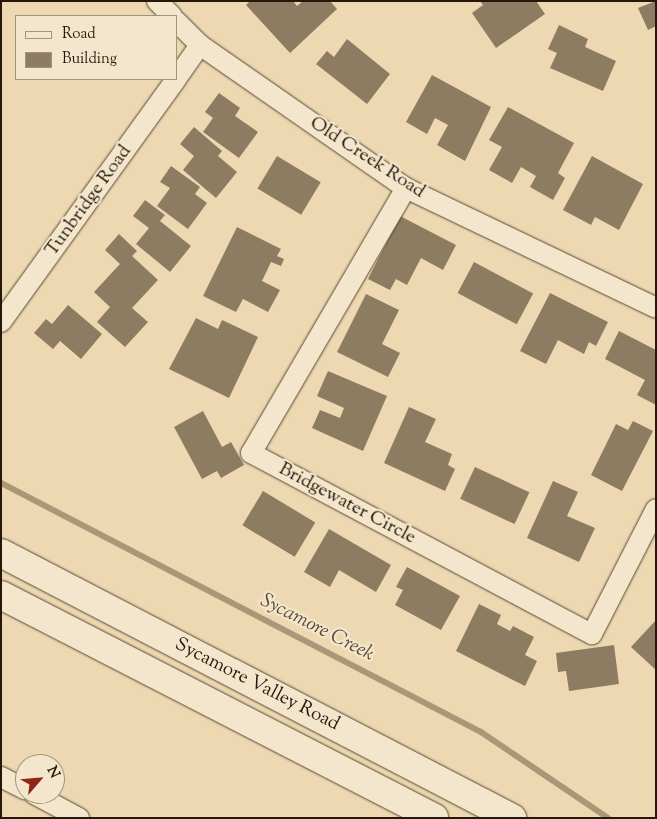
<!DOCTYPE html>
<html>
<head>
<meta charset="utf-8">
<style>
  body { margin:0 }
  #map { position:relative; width:657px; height:819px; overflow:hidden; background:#edd8b1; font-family:"Sorts Mill Goudy",serif }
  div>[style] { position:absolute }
  .stream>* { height:6px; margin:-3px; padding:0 3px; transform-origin:3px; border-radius:3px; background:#a99778 }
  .building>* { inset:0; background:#8d7c61; transform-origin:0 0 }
  .roads { filter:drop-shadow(0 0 1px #574834) drop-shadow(0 0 1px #574834) }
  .minor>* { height:20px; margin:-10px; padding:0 10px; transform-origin:10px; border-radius:10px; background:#f3e6cc }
  .secondary>* { height:28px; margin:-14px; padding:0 14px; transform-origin:14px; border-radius:14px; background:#f3e6cc }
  span { translate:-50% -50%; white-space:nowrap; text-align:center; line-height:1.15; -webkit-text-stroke:4.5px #f3e6cc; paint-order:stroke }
  .street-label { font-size:19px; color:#25180a }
  .water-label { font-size:20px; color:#5a4b36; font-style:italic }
  .frame { position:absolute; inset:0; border:2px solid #25180a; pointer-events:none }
  .legend { position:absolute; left:15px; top:15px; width:162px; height:65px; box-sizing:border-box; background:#f3e6cc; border:1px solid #a1947e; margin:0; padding:6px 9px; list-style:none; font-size:15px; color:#25180a }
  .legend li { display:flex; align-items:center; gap:10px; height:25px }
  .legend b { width:25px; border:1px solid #a1947e }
  .north { position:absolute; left:15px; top:754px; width:50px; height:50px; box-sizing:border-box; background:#f3e6cc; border:1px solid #a1947e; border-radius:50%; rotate:63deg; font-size:14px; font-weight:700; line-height:20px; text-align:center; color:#25180a }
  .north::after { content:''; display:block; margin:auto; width:18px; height:22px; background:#8f2418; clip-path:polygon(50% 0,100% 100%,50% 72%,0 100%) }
</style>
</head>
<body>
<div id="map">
  <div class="stream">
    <i style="left:1px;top:483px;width:541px;rotate:27.42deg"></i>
    <i style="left:481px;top:732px;width:153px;rotate:34.1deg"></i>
  </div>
  <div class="building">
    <i style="clip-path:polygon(250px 1px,293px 1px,297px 6px,303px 1px,330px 1px,337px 9px,290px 53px,246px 5px)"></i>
    <i style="clip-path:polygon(480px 1px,536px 1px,545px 14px,496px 48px,472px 13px,483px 5px)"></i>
    <i style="clip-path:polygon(656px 1px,656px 26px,648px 30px,638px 8px)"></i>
    <i style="clip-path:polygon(559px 25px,588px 39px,585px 47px,616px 61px,603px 91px,550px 68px,557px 53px,548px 49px)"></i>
    <i style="clip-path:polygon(347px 39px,390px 74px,367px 104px,316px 64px,327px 51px,334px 57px)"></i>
    <i style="clip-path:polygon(432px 75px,491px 107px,465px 161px,437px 145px,448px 125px,435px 118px,427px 134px,406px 122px)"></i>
    <i style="clip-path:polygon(219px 93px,240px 108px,235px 116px,258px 132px,239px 158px,203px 132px,213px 118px,205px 112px)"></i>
    <i style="clip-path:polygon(508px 107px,574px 143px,558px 173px,565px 178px,553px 200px,530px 187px,536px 176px,521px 167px,512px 183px,489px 170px,502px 147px,489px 140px)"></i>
    <i style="clip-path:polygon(194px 127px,222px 151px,218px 156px,237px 172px,216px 198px,183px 170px,194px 156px,180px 144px)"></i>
    <i style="left:277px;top:156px;width:51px;height:38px;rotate:31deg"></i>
    <i style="clip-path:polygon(592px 156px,643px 184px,619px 230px,595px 217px,591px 225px,563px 210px)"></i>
    <i style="clip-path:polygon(171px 166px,200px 187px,195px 194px,207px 203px,188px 229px,157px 206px,170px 188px,160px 182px)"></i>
    <i style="clip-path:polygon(145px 200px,165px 215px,160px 221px,191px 246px,170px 272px,136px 244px,149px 228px,133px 216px)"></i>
    <i style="clip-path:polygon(400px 216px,456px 245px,443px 270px,421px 258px,407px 285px,396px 279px,390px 290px,368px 279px)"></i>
    <i style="clip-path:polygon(237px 227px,281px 249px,277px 256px,284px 259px,281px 266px,271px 262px,262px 281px,280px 290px,268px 312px,243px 299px,236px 312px,203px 296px)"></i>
    <i style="clip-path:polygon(119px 234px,137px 251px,132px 256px,158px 280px,132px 308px,148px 322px,125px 347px,97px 322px,110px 307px,94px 292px,120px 264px,105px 250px)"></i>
    <i style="left:474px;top:262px;width:67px;height:35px;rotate:28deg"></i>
    <i style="clip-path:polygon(550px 293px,608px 322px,596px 346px,589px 342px,584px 354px,558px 340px,546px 364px,520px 351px)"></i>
    <i style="clip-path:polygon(366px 294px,399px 310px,382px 344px,400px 353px,388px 377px,337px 352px)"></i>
    <i style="clip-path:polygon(68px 305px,102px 334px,81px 359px,60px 341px,53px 349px,34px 333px,46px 319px,52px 324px)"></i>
    <i style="clip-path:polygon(196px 318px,218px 329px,222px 320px,258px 337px,229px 398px,169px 369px)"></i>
    <i style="clip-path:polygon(619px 331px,656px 350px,656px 405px,637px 395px,645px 380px,605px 359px)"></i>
    <i style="clip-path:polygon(328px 371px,387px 396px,363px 451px,312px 428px,320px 410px,340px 418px,344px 408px,317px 396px)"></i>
    <i style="clip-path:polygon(409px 407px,436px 419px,425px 442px,452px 454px,448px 465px,455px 469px,445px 491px,384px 463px)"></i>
    <i style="clip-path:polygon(203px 411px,222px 447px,231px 442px,244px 465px,221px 478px,217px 471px,202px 479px,174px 427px)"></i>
    <i style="clip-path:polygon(633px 421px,653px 431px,622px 491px,591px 475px,616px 424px,628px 430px)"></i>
    <i style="left:475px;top:467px;width:60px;height:35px;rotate:25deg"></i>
    <i style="clip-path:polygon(553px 481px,578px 492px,567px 516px,595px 528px,579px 562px,527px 538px)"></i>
    <i style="left:263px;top:491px;width:61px;height:40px;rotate:31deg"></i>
    <i style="clip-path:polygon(329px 529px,391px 565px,376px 592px,339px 570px,330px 587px,304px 572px)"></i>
    <i style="clip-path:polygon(407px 567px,460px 596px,441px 630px,395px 605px,403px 590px,396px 587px)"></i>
    <i style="clip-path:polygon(479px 604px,501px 615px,497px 624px,510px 631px,513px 626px,534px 637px,525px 655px,537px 661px,525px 686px,456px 651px)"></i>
    <i style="clip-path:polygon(656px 620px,656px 670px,631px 647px)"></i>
    <i style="clip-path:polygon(614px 645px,619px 684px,569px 691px,566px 671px,558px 672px,556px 653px)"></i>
  </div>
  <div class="roads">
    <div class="minor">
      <i style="left:157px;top:1px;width:21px;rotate:45deg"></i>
      <i style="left:176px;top:21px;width:34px;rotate:45deg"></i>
      <i style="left:200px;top:45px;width:251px;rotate:34.8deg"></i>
      <i style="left:406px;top:188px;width:277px;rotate:25.6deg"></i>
      <i style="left:176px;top:79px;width:42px;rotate:-54.8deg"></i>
      <i style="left:406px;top:188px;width:307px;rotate:120.3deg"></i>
      <i style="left:251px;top:453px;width:386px;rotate:28deg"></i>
      <i style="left:592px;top:634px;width:140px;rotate:-62.9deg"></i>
      <i style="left:1px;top:322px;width:299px;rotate:-54.2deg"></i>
      <i style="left:1px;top:777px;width:27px;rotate:27deg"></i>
      <i style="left:34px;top:794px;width:51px;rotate:28.1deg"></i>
    </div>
    <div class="secondary">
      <i style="left:1px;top:553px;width:576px;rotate:27.41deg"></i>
      <i style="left:1px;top:595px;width:487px;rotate:27.2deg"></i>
    </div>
  </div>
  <div class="street-label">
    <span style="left:367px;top:158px;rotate:33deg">Old Creek Road</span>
    <span style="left:89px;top:201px;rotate:-54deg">Tunbridge Road</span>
    <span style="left:347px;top:504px;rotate:28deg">Bridgewater Circle</span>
    <span style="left:257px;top:685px;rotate:27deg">Sycamore Valley Road</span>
  </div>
  <div class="water-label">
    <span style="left:317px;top:628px;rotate:27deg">Sycamore Creek</span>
  </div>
  <div class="frame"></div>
  <ul class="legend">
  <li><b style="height:6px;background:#f3e6cc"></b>Road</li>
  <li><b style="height:14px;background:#8d7c61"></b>Building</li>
  </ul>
  <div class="north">N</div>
</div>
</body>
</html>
